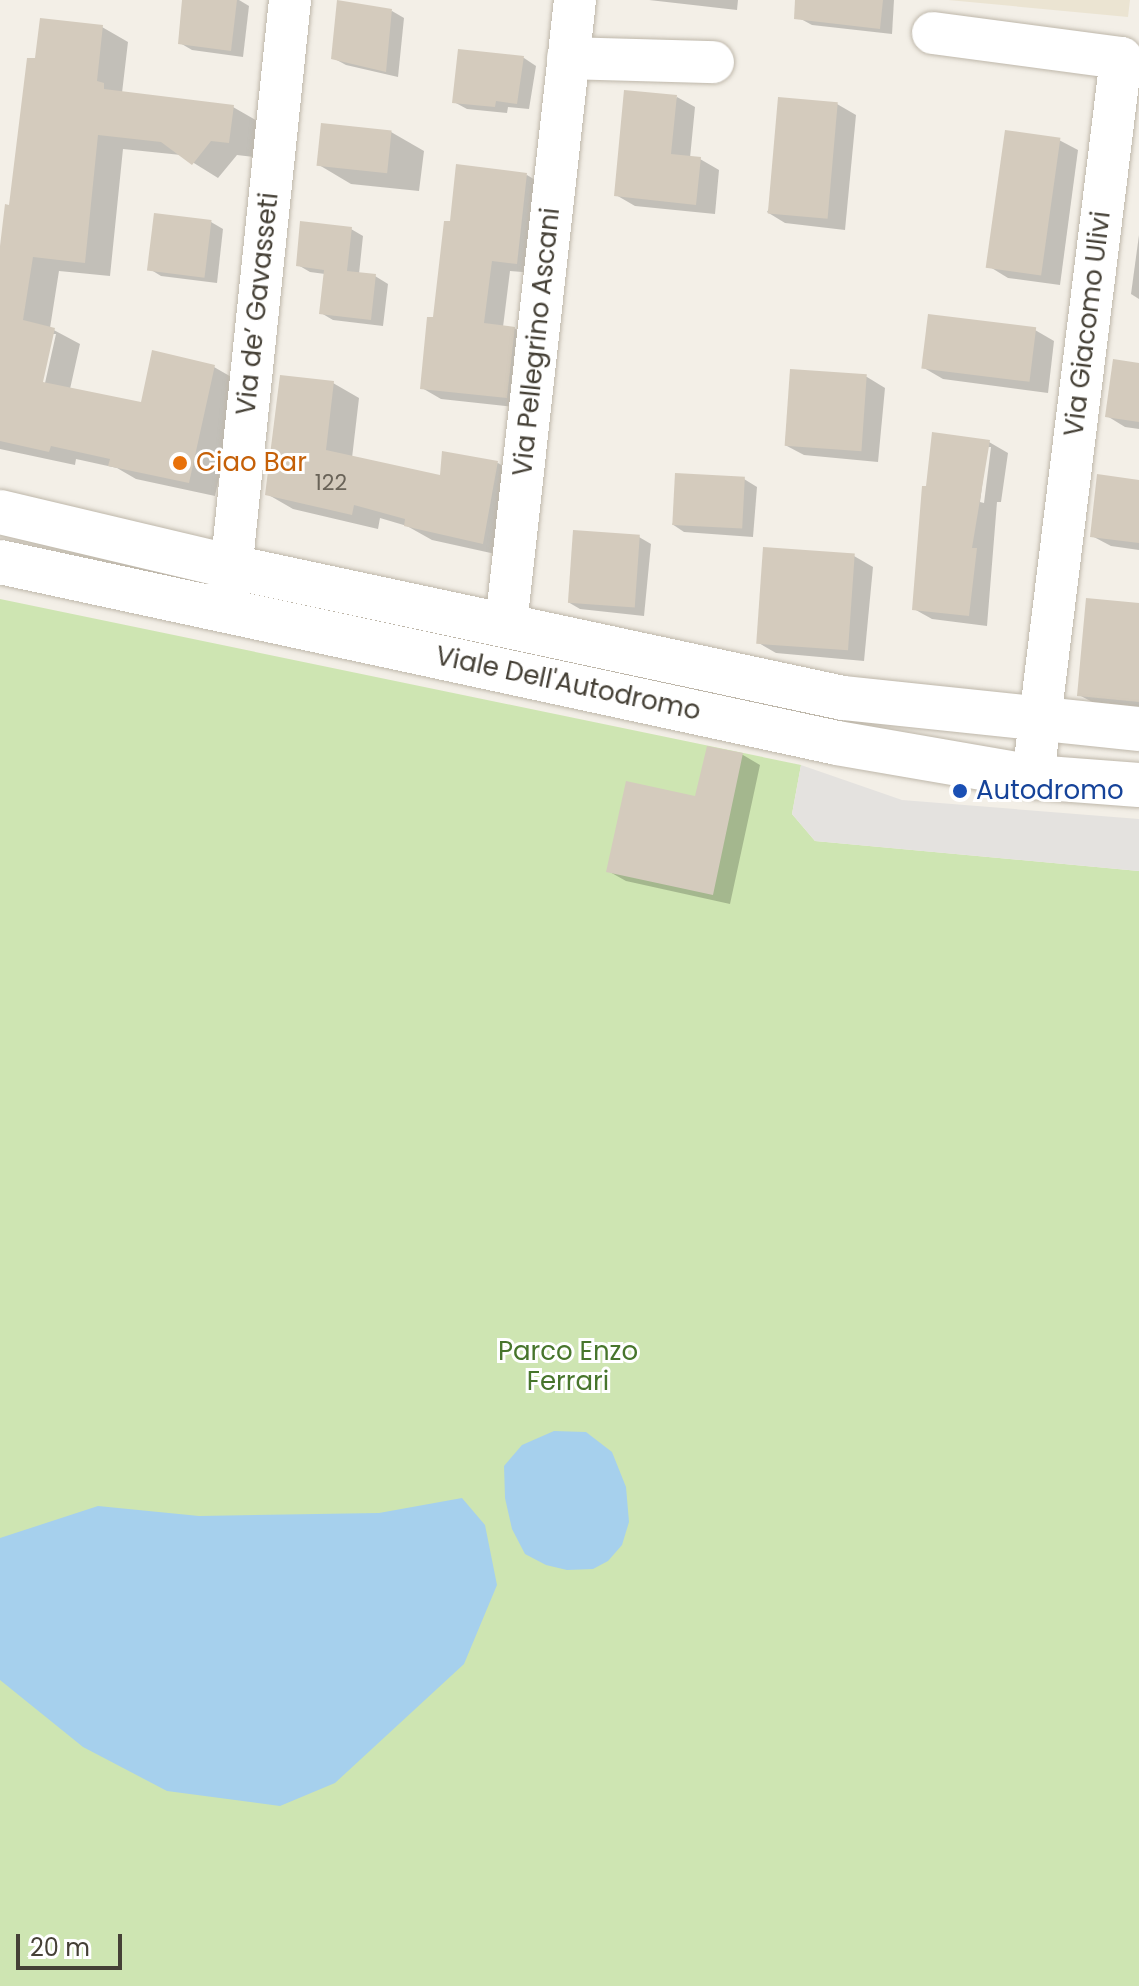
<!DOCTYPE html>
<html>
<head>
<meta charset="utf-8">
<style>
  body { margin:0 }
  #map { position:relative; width:1139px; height:1986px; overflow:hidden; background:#f3efe7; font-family:Poppins,sans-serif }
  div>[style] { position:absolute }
  .education>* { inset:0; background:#ebe4d2 }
  .green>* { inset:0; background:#cee5b2 }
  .parking>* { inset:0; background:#e4e2df }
  .water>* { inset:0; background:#a6d0ed }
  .shadow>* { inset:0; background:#0003 }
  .building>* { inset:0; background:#d4cbbd; transform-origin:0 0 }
  .roads { filter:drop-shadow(0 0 2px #beb7aa) drop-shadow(0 0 2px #beb7aa) }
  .minor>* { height:42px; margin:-21px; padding:0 21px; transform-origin:21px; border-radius:21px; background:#fff }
  .tertiary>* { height:44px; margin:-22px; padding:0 22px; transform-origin:22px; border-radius:22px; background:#fff }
  .dots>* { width:22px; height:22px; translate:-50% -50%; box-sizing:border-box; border:4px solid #fff; border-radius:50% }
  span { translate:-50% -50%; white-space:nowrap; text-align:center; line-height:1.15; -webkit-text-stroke:6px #fff; paint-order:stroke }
  .number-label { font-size:22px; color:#696358 }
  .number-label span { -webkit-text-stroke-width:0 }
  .street-label { font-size:26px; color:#454036 }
  .food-label { font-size:26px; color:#c56008 }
  .left { translate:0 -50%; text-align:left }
  .transit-label { font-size:26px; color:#164399 }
  .park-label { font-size:26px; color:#47752c }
  .scale { position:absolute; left:16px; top:1934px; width:106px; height:36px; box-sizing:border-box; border:4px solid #454036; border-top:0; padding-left:10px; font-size:24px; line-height:28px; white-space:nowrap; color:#454036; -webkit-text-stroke:6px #fff; paint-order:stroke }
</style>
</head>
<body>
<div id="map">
  <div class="education">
    <i style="clip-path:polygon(948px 0,1130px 0,1128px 17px)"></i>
  </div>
  <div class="green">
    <i style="clip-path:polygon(0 599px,801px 765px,792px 814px,815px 841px,1139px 871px,1139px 1986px,0 1986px)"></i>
  </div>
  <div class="parking">
    <i style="clip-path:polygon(801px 765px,902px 800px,1139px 819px,1139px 871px,815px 841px,792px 814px)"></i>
  </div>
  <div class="water">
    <i style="clip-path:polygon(554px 1431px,586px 1432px,612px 1452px,626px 1487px,629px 1522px,622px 1545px,608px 1561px,593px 1569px,567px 1570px,546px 1565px,525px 1554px,512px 1529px,505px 1498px,504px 1466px,522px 1445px)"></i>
    <i style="clip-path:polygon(462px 1498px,485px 1525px,497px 1585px,464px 1664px,335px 1783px,280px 1806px,167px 1791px,83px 1747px,0 1680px,0 1538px,98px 1506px,199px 1516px,379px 1513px)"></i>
  </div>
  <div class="shadow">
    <i style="clip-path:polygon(184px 0,239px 0,249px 6px,243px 57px,192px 50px,180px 43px)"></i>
    <i style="clip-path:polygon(649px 0,738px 0,737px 10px)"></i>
    <i style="clip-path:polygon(801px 0,894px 0,892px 34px,812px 25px,799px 18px)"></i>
    <i style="clip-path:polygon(392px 11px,404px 18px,398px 77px,346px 65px,333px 58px)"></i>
    <i style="clip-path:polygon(evenodd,102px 27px,128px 42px,122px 93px,233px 107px,259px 122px,254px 157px,237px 155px,218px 178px,181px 155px,123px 149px,110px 276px,59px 271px,50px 328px,80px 344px,70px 389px,142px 404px,214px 367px,240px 382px,215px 496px,136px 479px,117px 468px,76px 459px,75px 465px,0 449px,0 307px,11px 207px,37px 61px,102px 27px,51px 334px,56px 334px,43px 392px,39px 391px,51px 334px)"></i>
    <i style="clip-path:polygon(460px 51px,524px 58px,536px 66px,529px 109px,508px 107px,507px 113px,467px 109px,454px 102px)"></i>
    <i style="clip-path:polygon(677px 97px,695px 107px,690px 158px,700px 159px,719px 170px,715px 214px,635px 206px,616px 195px)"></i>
    <i style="clip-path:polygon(837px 104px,856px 115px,845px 230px,785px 223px,767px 212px)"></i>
    <i style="clip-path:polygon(391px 132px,424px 151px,419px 191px,351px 184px,319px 165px)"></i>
    <i style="clip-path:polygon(1059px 140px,1078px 150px,1060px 285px,1008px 278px,990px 267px)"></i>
    <i style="clip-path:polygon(527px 175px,545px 186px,535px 273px,510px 271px,503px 327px,514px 328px,533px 339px,525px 408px,441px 399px,422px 388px,452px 223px)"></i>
    <i style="clip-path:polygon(211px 222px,223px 229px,217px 283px,161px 276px,148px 268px)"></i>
    <i style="clip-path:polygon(351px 229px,363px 236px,359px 274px,375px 276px,388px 284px,383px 326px,333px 320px,321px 313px,325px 274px,310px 272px,298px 265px)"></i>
    <i style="clip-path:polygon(1139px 235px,1139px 299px,1131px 294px)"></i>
    <i style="clip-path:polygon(1035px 330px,1054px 341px,1048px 393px,943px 379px,924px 368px)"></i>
    <i style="clip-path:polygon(1139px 365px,1139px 429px,1125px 427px,1107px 416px)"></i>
    <i style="clip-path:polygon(792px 371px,867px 377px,885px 388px,878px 462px,804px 455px,785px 445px)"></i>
    <i style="clip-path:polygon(333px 383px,359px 398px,352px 458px,442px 477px,498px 463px,524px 479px,509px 557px,432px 540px,407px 526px,380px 518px,378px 529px,293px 509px,267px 494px)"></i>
    <i style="clip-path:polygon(evenodd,934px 434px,989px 442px,1008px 453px,1001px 502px,997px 502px,987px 626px,932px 619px,914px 609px,924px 488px,927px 488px,934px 434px,987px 447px,991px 447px,984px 503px,980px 502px,987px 447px)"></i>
    <i style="clip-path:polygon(744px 479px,757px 487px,753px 537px,684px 532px,672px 524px)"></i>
    <i style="clip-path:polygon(1139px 482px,1139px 550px,1111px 546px,1092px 536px)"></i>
    <i style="clip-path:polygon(639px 537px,651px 544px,644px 616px,580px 609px,568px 602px)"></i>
    <i style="clip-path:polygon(854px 556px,873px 567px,864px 661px,776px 653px,757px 642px)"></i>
    <i style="clip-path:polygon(1139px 605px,1139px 710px,1098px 705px,1079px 695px)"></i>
    <i style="clip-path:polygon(709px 748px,743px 755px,760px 765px,730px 904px,626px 881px,608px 871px,697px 798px)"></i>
  </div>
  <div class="building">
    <i style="clip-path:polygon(182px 0,237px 0,231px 51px,178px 44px)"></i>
    <i style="clip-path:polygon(337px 0,392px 9px,386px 72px,331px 59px)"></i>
    <i style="clip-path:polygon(795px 0,883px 0,880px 29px,794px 19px)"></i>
    <i style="clip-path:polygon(40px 18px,103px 25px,97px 81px,104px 83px,104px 89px,234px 105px,229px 143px,211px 141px,192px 165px,161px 142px,98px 135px,85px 263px,33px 257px,23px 320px,55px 328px,43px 382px,141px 402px,152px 350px,215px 365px,189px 483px,108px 466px,110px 459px,51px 446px,49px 452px,0 441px,0 246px,5px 204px,9px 205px,27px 58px,35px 58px)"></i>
    <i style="clip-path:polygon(458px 49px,524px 56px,517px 104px,496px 101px,495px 107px,452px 103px)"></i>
    <i style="clip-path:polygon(624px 90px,677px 95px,671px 154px,701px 157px,696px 205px,614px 196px)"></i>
    <i style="left:778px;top:97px;width:60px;height:117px;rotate:5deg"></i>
    <i style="left:321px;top:123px;width:71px;height:43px;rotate:6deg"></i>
    <i style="left:1005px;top:130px;width:56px;height:139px;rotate:8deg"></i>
    <i style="clip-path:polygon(456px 164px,527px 173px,517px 264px,492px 261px,484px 323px,515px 327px,507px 398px,420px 389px,427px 317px,433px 317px,444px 221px,450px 221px)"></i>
    <i style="left:154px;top:213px;width:58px;height:58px;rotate:7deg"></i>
    <i style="clip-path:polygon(300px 221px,352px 227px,347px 271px,376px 274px,371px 320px,319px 314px,324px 270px,296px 266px)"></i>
    <i style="left:928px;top:314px;width:109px;height:55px;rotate:7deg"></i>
    <i style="clip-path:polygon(1113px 359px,1139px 363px,1139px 422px,1105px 417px)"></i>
    <i style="left:790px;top:369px;width:77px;height:77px;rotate:4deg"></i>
    <i style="clip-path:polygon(280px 375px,334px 381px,326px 450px,440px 475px,442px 451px,498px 461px,483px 544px,404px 526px,405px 519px,354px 505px,352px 515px,265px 495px)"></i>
    <i style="clip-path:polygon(932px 432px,990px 440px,972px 548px,977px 548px,969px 616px,912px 610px,922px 486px,926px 486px)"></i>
    <i style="left:675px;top:473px;width:70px;height:52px;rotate:3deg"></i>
    <i style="clip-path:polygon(1097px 474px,1139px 480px,1139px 543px,1090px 537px)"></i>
    <i style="left:573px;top:530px;width:67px;height:73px;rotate:4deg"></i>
    <i style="left:763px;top:547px;width:92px;height:97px;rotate:4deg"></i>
    <i style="clip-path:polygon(1086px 598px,1139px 603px,1139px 702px,1077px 696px)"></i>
    <i style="clip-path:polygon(707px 746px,743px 753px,713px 895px,606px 872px,626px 781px,695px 796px)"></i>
  </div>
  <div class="roads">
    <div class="minor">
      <i style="left:933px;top:33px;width:190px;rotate:7.6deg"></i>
      <i style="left:1121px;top:58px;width:724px;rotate:96.98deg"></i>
      <i style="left:568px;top:58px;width:145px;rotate:1.6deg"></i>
      <i style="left:228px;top:600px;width:603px;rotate:-84.1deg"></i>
      <i style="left:506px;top:625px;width:629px;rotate:-83.7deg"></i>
    </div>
    <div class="tertiary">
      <i style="left:0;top:512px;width:238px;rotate:13.3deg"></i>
      <i style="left:232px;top:567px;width:625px;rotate:12.1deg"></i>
      <i style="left:843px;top:698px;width:298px;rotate:6deg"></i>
      <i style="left:0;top:562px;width:856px;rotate:12.2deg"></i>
      <i style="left:837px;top:743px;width:199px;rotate:9.8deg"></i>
      <i style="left:1033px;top:777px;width:106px;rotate:4.3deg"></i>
    </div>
  </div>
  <div class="dots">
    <i style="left:180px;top:463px;background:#e8710a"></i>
    <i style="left:960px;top:791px;background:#1a4fb4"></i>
  </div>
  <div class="number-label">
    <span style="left:331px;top:483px">122</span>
  </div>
  <div class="street-label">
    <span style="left:258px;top:304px;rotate:-84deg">Via de’ Gavasseti</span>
    <span style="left:1088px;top:324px;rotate:-83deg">Via Giacomo Ulivi</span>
    <span style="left:537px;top:342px;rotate:-84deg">Via Pellegrino Ascani</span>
    <span style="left:568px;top:684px;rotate:12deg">Viale Dell'Autodromo</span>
  </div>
  <div class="food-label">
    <span class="left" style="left:196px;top:463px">Ciao Bar</span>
  </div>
  <div class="transit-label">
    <span class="left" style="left:976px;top:791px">Autodromo</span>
  </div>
  <div class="park-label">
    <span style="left:568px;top:1367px">Parco Enzo<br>Ferrari</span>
  </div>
  <div class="scale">20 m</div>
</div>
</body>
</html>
